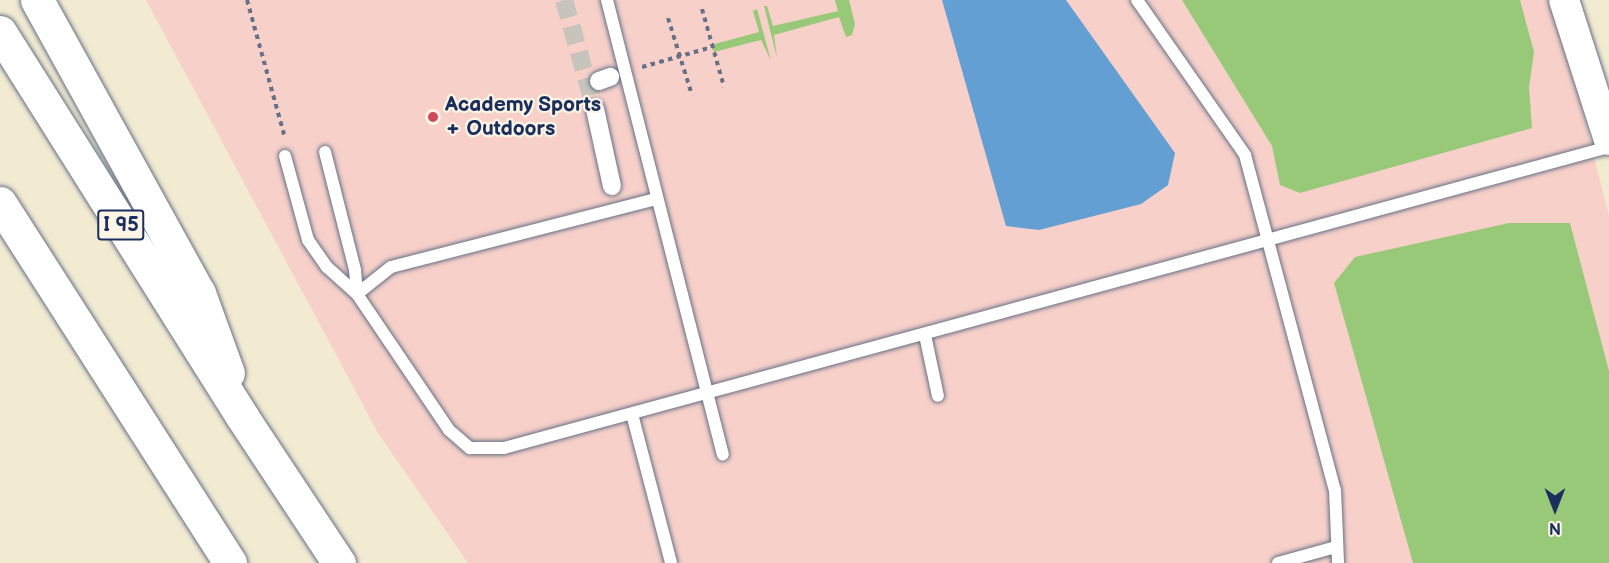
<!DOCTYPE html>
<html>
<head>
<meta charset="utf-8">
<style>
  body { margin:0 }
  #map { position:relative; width:1609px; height:563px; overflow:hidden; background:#f2ebd2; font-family:"Balsamiq Sans",sans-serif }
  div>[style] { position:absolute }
  .built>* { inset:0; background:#f7d0c9 }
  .green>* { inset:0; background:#98c979 }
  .water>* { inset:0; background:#639fd3 }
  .pedestrian-tunnel>* { height:18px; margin-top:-9px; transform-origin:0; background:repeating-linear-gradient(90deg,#c7c5bb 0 18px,transparent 0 27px) }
  .path>* { height:4px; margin-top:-2px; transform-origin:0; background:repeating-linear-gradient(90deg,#667187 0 4.5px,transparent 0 9px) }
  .roads { filter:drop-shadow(0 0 2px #667187) drop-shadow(0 0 2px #667187) }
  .service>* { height:12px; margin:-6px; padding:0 6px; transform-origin:6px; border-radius:6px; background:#fff }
  .pedestrian>* { height:18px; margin:-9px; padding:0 9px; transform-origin:9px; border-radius:9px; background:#fff }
  .tertiary>* { height:30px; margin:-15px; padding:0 15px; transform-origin:15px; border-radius:15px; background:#fff }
  .motorway>* { height:33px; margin:-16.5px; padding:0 16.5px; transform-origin:16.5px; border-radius:16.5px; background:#fff }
  .dots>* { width:16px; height:16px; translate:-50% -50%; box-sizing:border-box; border:3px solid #fcf5e5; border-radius:50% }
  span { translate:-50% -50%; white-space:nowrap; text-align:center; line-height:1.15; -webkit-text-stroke:4.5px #fcf5e5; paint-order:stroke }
  .shield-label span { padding:2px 4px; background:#fcf5e5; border:2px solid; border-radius:4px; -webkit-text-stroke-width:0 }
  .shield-label { font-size:20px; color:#1b2f5e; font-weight:700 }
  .poi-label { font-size:21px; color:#1b2f5e; font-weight:700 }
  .left { translate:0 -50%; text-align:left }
  .north { position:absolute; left:1525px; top:479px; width:60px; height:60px; -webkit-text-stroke:4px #fcf5e5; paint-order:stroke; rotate:180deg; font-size:16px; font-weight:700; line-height:24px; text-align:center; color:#1b2f5e }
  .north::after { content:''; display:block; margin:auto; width:21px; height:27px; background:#1b2f5e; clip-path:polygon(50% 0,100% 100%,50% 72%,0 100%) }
</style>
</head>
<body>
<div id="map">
  <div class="built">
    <i style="clip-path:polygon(146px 0,1554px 0,1609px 216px,1609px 563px,468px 563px,378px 433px)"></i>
  </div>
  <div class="green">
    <i style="clip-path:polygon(835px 0,849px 0,855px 24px,852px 35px,846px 37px,839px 17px,774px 35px,777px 58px,764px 6px,767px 6px,773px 26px,838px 11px)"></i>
    <i style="clip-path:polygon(1182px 0,1520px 0,1534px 52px,1529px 87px,1532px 128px,1300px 193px,1280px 185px,1272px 146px)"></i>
    <i style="clip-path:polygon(757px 9px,771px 61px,761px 40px,714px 52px,711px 45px,759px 32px,753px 11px)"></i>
    <i style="clip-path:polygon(1509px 223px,1570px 223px,1609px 371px,1609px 563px,1413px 563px,1334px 283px,1355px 257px)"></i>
  </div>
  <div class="water">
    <i style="clip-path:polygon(942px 0,1066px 0,1175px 153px,1168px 185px,1141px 204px,1039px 230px,1006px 226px)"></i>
  </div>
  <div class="pedestrian-tunnel">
    <i style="left:564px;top:0;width:113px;rotate:74.1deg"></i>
  </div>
  <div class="path">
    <i style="left:247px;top:0;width:143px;rotate:74.6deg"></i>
    <i style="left:702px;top:9px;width:81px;rotate:74.2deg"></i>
    <i style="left:668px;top:18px;width:81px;rotate:72.7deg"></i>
    <i style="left:642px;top:67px;width:73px;rotate:-15.9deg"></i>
  </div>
  <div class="roads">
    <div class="service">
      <i style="left:607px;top:0;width:469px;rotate:75.7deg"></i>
      <i style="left:1137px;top:0;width:189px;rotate:55.1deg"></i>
      <i style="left:1245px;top:155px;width:347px;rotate:75deg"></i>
      <i style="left:1335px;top:490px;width:73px;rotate:87.6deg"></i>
      <i style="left:325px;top:152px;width:122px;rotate:75.7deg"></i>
      <i style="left:355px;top:270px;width:24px;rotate:85deg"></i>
      <i style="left:285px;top:156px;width:87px;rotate:74.7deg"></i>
      <i style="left:308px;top:240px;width:33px;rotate:55deg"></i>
      <i style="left:327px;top:267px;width:40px;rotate:42deg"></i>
      <i style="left:357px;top:294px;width:164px;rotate:55.9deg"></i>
      <i style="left:449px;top:430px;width:28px;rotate:41deg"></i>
      <i style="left:470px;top:448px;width:34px"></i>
      <i style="left:504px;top:448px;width:1145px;rotate:-15.24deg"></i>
      <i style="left:357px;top:294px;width:43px;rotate:-38.5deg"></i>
      <i style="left:391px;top:267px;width:274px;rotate:-14.4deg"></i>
      <i style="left:925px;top:335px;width:62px;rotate:78deg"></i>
      <i style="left:632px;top:414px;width:154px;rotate:75.3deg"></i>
      <i style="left:1278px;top:563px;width:60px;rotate:-15.4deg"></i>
    </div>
    <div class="pedestrian">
      <i style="left:599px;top:81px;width:12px;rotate:-20deg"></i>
      <i style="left:595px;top:109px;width:79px;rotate:77.6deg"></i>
    </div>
    <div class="tertiary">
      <i style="left:1564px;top:0;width:147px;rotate:72.2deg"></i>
    </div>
    <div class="motorway">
      <i style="left:37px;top:0;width:335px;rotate:61.1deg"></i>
      <i style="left:199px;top:293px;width:85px;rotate:70.1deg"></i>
      <i style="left:0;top:32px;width:456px;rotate:57.8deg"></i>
      <i style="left:243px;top:418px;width:174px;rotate:56.5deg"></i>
      <i style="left:0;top:203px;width:427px;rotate:57.4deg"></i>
    </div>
  </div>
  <div class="dots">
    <i style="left:433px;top:117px;background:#d1495b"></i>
  </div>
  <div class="shield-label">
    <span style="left:121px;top:225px">I 95</span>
  </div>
  <div class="poi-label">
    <span class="left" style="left:445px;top:117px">Academy Sports<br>+ Outdoors</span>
  </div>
  <div class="north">N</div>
</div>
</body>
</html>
